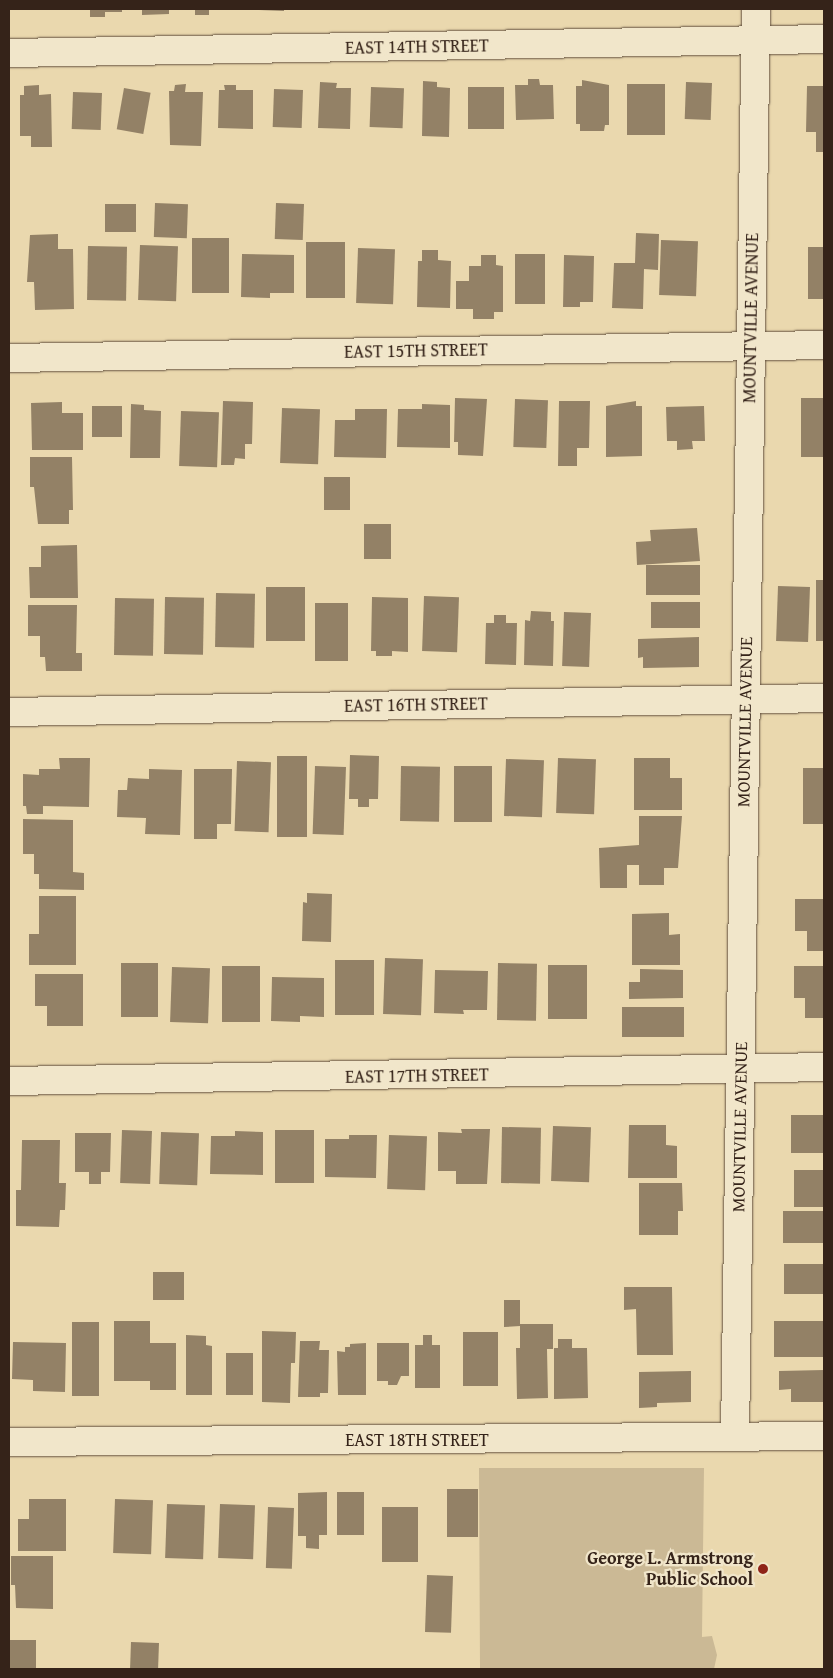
<!DOCTYPE html>
<html>
<head>
<meta charset="utf-8">
<style>
  body { margin:0 }
  #map { position:relative; width:833px; height:1678px; overflow:hidden; background:#ead8ae; font-family:"Gentium Book Plus",serif }
  div>[style] { position:absolute }
  .green>* { inset:0; background:#cbb995 }
  .building>* { inset:0; background:#938166; transform-origin:0 0 }
  .roads { filter:drop-shadow(0 0 1px #62503e) drop-shadow(0 0 1px #62503e) }
  .minor>* { height:28px; margin:-14px; padding:0 14px; transform-origin:14px; border-radius:14px; background:#f1e6ca }
  .dots>* { width:14px; height:14px; translate:-50% -50%; box-sizing:border-box; border:2px solid #f1e6ca; border-radius:50% }
  span { translate:-50% -50%; white-space:nowrap; text-align:center; line-height:1.15; -webkit-text-stroke:4.5px #f1e6ca; paint-order:stroke }
  .street-label { font-size:18px; color:#352319 }
  .poi-label { font-size:18px; color:#352319; font-weight:700 }
  .right { translate:-100% -50%; text-align:right }
  .frame { position:absolute; inset:0; border:10px solid #352319; pointer-events:none }
</style>
</head>
<body>
<div id="map">
  <div class="green">
    <i style="clip-path:polygon(479px 1468px,704px 1468px,702px 1637px,712px 1636px,717px 1655px,714px 1669px,480px 1669px)"></i>
  </div>
  <div class="building">
    <i style="clip-path:polygon(90px 9px,122px 9px,122px 12px,105px 12px,105px 17px,90px 17px)"></i>
    <i style="clip-path:polygon(142px 9px,169px 9px,169px 14px,142px 15px)"></i>
    <i style="left:195px;top:9px;width:14px;height:6px"></i>
    <i style="clip-path:polygon(259px 9px,284px 9px,284px 11px,259px 10px)"></i>
    <i style="clip-path:polygon(528px 79px,539px 79px,540px 85px,553px 85px,554px 119px,516px 120px,515px 85px,528px 85px)"></i>
    <i style="clip-path:polygon(582px 80px,609px 85px,609px 125px,605px 125px,604px 131px,580px 131px,580px 124px,576px 124px,576px 86px,582px 86px)"></i>
    <i style="clip-path:polygon(423px 81px,437px 82px,437px 87px,450px 88px,449px 137px,422px 136px)"></i>
    <i style="clip-path:polygon(320px 82px,337px 83px,336px 88px,351px 88px,350px 129px,318px 128px)"></i>
    <i style="left:686px;top:82px;width:26px;height:37px;rotate:2deg"></i>
    <i style="clip-path:polygon(186px 84px,185px 92px,203px 92px,201px 146px,170px 145px,169px 91px,174px 91px,175px 85px)"></i>
    <i style="left:627px;top:84px;width:38px;height:51px"></i>
    <i style="clip-path:polygon(39px 85px,39px 95px,51px 94px,52px 147px,31px 147px,31px 136px,20px 136px,20px 95px,24px 95px,24px 86px)"></i>
    <i style="clip-path:polygon(224px 85px,236px 85px,236px 90px,253px 90px,253px 129px,218px 128px,219px 90px,225px 90px)"></i>
    <i style="clip-path:polygon(807px 86px,824px 86px,824px 152px,816px 152px,816px 132px,806px 132px)"></i>
    <i style="left:371px;top:87px;width:33px;height:40px;rotate:2deg"></i>
    <i style="left:468px;top:87px;width:36px;height:42px"></i>
    <i style="left:124px;top:88px;width:27px;height:42px;rotate:10deg"></i>
    <i style="left:274px;top:89px;width:29px;height:38px;rotate:2deg"></i>
    <i style="left:73px;top:92px;width:29px;height:37px;rotate:2deg"></i>
    <i style="left:155px;top:203px;width:33px;height:34px;rotate:2deg"></i>
    <i style="left:276px;top:203px;width:28px;height:36px;rotate:2deg"></i>
    <i style="left:105px;top:204px;width:31px;height:28px"></i>
    <i style="clip-path:polygon(636px 233px,659px 234px,658px 270px,644px 269px,643px 309px,612px 308px,614px 263px,635px 263px)"></i>
    <i style="clip-path:polygon(58px 234px,58px 249px,73px 249px,74px 309px,35px 310px,34px 282px,27px 282px,30px 235px)"></i>
    <i style="left:192px;top:238px;width:37px;height:55px"></i>
    <i style="left:661px;top:240px;width:37px;height:55px;rotate:2deg"></i>
    <i style="left:306px;top:242px;width:39px;height:56px"></i>
    <i style="left:140px;top:245px;width:38px;height:55px;rotate:2deg"></i>
    <i style="left:88px;top:246px;width:39px;height:54px;rotate:1deg"></i>
    <i style="left:808px;top:247px;width:16px;height:52px"></i>
    <i style="left:358px;top:248px;width:37px;height:55px;rotate:2deg"></i>
    <i style="clip-path:polygon(422px 250px,438px 250px,438px 260px,451px 261px,450px 308px,417px 307px,418px 261px,422px 261px)"></i>
    <i style="clip-path:polygon(242px 254px,294px 255px,294px 293px,270px 293px,270px 298px,241px 297px)"></i>
    <i style="left:515px;top:254px;width:30px;height:50px"></i>
    <i style="clip-path:polygon(481px 255px,496px 255px,496px 265px,503px 266px,503px 312px,494px 312px,494px 319px,473px 319px,473px 309px,456px 309px,456px 281px,469px 281px,469px 266px,481px 266px)"></i>
    <i style="clip-path:polygon(564px 255px,594px 256px,593px 302px,580px 302px,580px 307px,563px 307px)"></i>
    <i style="clip-path:polygon(455px 398px,487px 399px,483px 456px,458px 455px,458px 442px,454px 442px)"></i>
    <i style="left:801px;top:398px;width:23px;height:59px"></i>
    <i style="left:515px;top:399px;width:33px;height:48px;rotate:2deg"></i>
    <i style="clip-path:polygon(223px 401px,253px 402px,252px 444px,245px 444px,245px 459px,235px 458px,234px 465px,221px 465px)"></i>
    <i style="clip-path:polygon(559px 401px,590px 401px,589px 448px,577px 448px,577px 466px,558px 466px)"></i>
    <i style="clip-path:polygon(636px 401px,636px 406px,642px 406px,642px 456px,606px 457px,606px 406px)"></i>
    <i style="clip-path:polygon(62px 402px,62px 413px,83px 413px,83px 450px,32px 450px,31px 403px)"></i>
    <i style="clip-path:polygon(131px 404px,144px 405px,144px 410px,161px 411px,160px 458px,130px 458px)"></i>
    <i style="clip-path:polygon(422px 404px,450px 405px,450px 448px,397px 447px,398px 409px,422px 409px)"></i>
    <i style="left:92px;top:406px;width:30px;height:31px"></i>
    <i style="clip-path:polygon(704px 406px,705px 441px,692px 441px,693px 449px,677px 450px,677px 441px,667px 441px,666px 407px)"></i>
    <i style="left:282px;top:408px;width:38px;height:55px;rotate:2deg"></i>
    <i style="clip-path:polygon(355px 409px,387px 409px,386px 458px,334px 457px,335px 420px,355px 420px)"></i>
    <i style="left:181px;top:411px;width:38px;height:55px;rotate:2deg"></i>
    <i style="clip-path:polygon(30px 457px,72px 457px,73px 510px,69px 510px,69px 524px,38px 524px,34px 487px,30px 487px)"></i>
    <i style="left:324px;top:477px;width:26px;height:33px"></i>
    <i style="left:364px;top:524px;width:27px;height:35px"></i>
    <i style="clip-path:polygon(697px 528px,700px 561px,637px 565px,636px 542px,651px 541px,650px 530px)"></i>
    <i style="clip-path:polygon(77px 545px,78px 598px,30px 598px,29px 567px,41px 567px,41px 546px)"></i>
    <i style="left:646px;top:565px;width:54px;height:30px"></i>
    <i style="left:816px;top:580px;width:8px;height:61px"></i>
    <i style="left:778px;top:586px;width:32px;height:55px;rotate:2deg"></i>
    <i style="left:266px;top:587px;width:39px;height:54px"></i>
    <i style="left:216px;top:593px;width:39px;height:54px;rotate:1deg"></i>
    <i style="left:424px;top:596px;width:35px;height:55px;rotate:2deg"></i>
    <i style="left:165px;top:597px;width:39px;height:57px;rotate:1deg"></i>
    <i style="clip-path:polygon(372px 597px,408px 598px,408px 652px,392px 651px,392px 656px,376px 656px,376px 651px,371px 651px)"></i>
    <i style="left:115px;top:598px;width:39px;height:57px;rotate:1deg"></i>
    <i style="left:700px;top:602px;width:26px;height:49px;rotate:90deg"></i>
    <i style="left:315px;top:603px;width:33px;height:58px"></i>
    <i style="clip-path:polygon(28px 605px,77px 605px,76px 653px,82px 653px,82px 671px,46px 671px,45px 657px,40px 657px,40px 636px,28px 636px)"></i>
    <i style="clip-path:polygon(531px 611px,551px 612px,551px 621px,554px 621px,553px 666px,524px 665px,525px 620px,530px 621px)"></i>
    <i style="left:564px;top:612px;width:27px;height:54px;rotate:2deg"></i>
    <i style="clip-path:polygon(494px 615px,506px 615px,506px 623px,517px 623px,516px 665px,485px 664px,486px 623px,494px 623px)"></i>
    <i style="clip-path:polygon(699px 637px,699px 667px,643px 668px,643px 657px,638px 658px,638px 639px)"></i>
    <i style="clip-path:polygon(350px 755px,379px 756px,378px 799px,369px 799px,369px 807px,358px 807px,358px 799px,349px 799px)"></i>
    <i style="left:277px;top:756px;width:30px;height:81px"></i>
    <i style="clip-path:polygon(59px 758px,90px 758px,89px 807px,43px 806px,43px 814px,27px 814px,26px 806px,23px 806px,23px 774px,39px 775px,39px 769px,60px 769px)"></i>
    <i style="left:558px;top:758px;width:38px;height:55px;rotate:2deg"></i>
    <i style="clip-path:polygon(634px 758px,670px 758px,670px 778px,682px 778px,682px 810px,634px 810px)"></i>
    <i style="left:506px;top:759px;width:38px;height:57px;rotate:2deg"></i>
    <i style="left:237px;top:761px;width:34px;height:70px;rotate:2deg"></i>
    <i style="left:315px;top:766px;width:31px;height:68px;rotate:2deg"></i>
    <i style="left:401px;top:766px;width:39px;height:55px;rotate:1deg"></i>
    <i style="left:454px;top:766px;width:38px;height:56px"></i>
    <i style="left:803px;top:768px;width:21px;height:56px"></i>
    <i style="clip-path:polygon(149px 769px,182px 770px,180px 835px,145px 834px,146px 818px,117px 817px,118px 790px,127px 790px,128px 778px,149px 779px)"></i>
    <i style="clip-path:polygon(194px 769px,232px 769px,231px 824px,217px 824px,217px 839px,194px 839px)"></i>
    <i style="clip-path:polygon(639px 816px,682px 816px,678px 868px,664px 868px,664px 885px,639px 885px,639px 865px,627px 865px,627px 888px,600px 888px,599px 848px,639px 845px)"></i>
    <i style="clip-path:polygon(23px 819px,73px 820px,73px 872px,84px 873px,84px 890px,39px 889px,39px 874px,34px 874px,34px 854px,23px 854px)"></i>
    <i style="clip-path:polygon(307px 893px,332px 894px,331px 942px,302px 941px,303px 902px,307px 903px)"></i>
    <i style="clip-path:polygon(39px 896px,76px 896px,76px 965px,29px 965px,29px 934px,39px 934px)"></i>
    <i style="clip-path:polygon(795px 899px,824px 899px,824px 951px,807px 951px,807px 931px,795px 931px)"></i>
    <i style="clip-path:polygon(669px 913px,669px 935px,680px 934px,680px 965px,632px 965px,632px 914px)"></i>
    <i style="left:385px;top:958px;width:38px;height:56px;rotate:2deg"></i>
    <i style="left:335px;top:960px;width:39px;height:55px"></i>
    <i style="left:121px;top:963px;width:37px;height:54px"></i>
    <i style="left:498px;top:963px;width:39px;height:57px;rotate:1deg"></i>
    <i style="left:548px;top:965px;width:39px;height:54px"></i>
    <i style="left:222px;top:966px;width:38px;height:56px"></i>
    <i style="clip-path:polygon(794px 966px,824px 966px,824px 1018px,805px 1018px,805px 998px,794px 998px)"></i>
    <i style="left:172px;top:967px;width:38px;height:55px;rotate:2deg"></i>
    <i style="clip-path:polygon(640px 969px,683px 970px,683px 998px,629px 999px,629px 982px,640px 982px)"></i>
    <i style="clip-path:polygon(435px 970px,488px 971px,487px 1010px,463px 1010px,464px 1014px,434px 1013px)"></i>
    <i style="clip-path:polygon(35px 974px,83px 974px,83px 1026px,47px 1026px,47px 1006px,35px 1006px)"></i>
    <i style="clip-path:polygon(272px 977px,324px 978px,324px 1017px,300px 1016px,300px 1022px,271px 1021px)"></i>
    <i style="left:684px;top:1007px;width:30px;height:62px;rotate:90deg"></i>
    <i style="left:791px;top:1115px;width:33px;height:38px"></i>
    <i style="clip-path:polygon(629px 1125px,666px 1125px,666px 1145px,677px 1146px,677px 1178px,628px 1178px)"></i>
    <i style="left:553px;top:1126px;width:38px;height:55px;rotate:2deg"></i>
    <i style="left:502px;top:1127px;width:39px;height:56px;rotate:1deg"></i>
    <i style="clip-path:polygon(461px 1129px,490px 1129px,487px 1184px,456px 1184px,456px 1171px,438px 1171px,438px 1132px,462px 1133px)"></i>
    <i style="left:122px;top:1130px;width:30px;height:53px;rotate:2deg"></i>
    <i style="left:275px;top:1130px;width:39px;height:53px"></i>
    <i style="clip-path:polygon(235px 1131px,263px 1132px,263px 1175px,210px 1174px,211px 1136px,235px 1136px)"></i>
    <i style="left:161px;top:1132px;width:38px;height:52px;rotate:2deg"></i>
    <i style="clip-path:polygon(75px 1133px,111px 1133px,110px 1172px,101px 1172px,101px 1184px,89px 1184px,89px 1172px,75px 1172px)"></i>
    <i style="clip-path:polygon(349px 1135px,377px 1135px,376px 1178px,325px 1177px,325px 1139px,349px 1139px)"></i>
    <i style="left:389px;top:1135px;width:38px;height:54px;rotate:2deg"></i>
    <i style="clip-path:polygon(22px 1140px,60px 1140px,59px 1183px,66px 1183px,65px 1210px,60px 1210px,59px 1227px,16px 1226px,16px 1190px,21px 1190px)"></i>
    <i style="left:794px;top:1170px;width:30px;height:37px"></i>
    <i style="clip-path:polygon(639px 1183px,682px 1183px,683px 1211px,678px 1211px,678px 1235px,639px 1235px)"></i>
    <i style="left:824px;top:1211px;width:32px;height:41px;rotate:90deg"></i>
    <i style="left:824px;top:1264px;width:30px;height:40px;rotate:90deg"></i>
    <i style="left:153px;top:1272px;width:31px;height:28px"></i>
    <i style="clip-path:polygon(624px 1287px,672px 1287px,673px 1355px,637px 1355px,636px 1309px,624px 1310px)"></i>
    <i style="clip-path:polygon(504px 1300px,520px 1300px,520px 1324px,553px 1324px,553px 1349px,547px 1349px,548px 1398px,517px 1399px,516px 1348px,520px 1348px,520px 1326px,504px 1327px)"></i>
    <i style="left:114px;top:1321px;width:36px;height:60px"></i>
    <i style="left:824px;top:1321px;width:36px;height:50px;rotate:90deg"></i>
    <i style="left:72px;top:1322px;width:27px;height:74px"></i>
    <i style="clip-path:polygon(262px 1331px,296px 1332px,295px 1363px,291px 1363px,290px 1403px,262px 1402px)"></i>
    <i style="left:463px;top:1332px;width:35px;height:54px"></i>
    <i style="clip-path:polygon(186px 1335px,206px 1336px,206px 1345px,212px 1346px,212px 1395px,186px 1395px)"></i>
    <i style="clip-path:polygon(423px 1335px,432px 1335px,432px 1345px,440px 1345px,440px 1388px,415px 1388px,415px 1345px,423px 1345px)"></i>
    <i style="clip-path:polygon(558px 1339px,572px 1339px,572px 1348px,587px 1348px,588px 1398px,554px 1399px,554px 1348px,558px 1348px)"></i>
    <i style="clip-path:polygon(300px 1341px,320px 1341px,319px 1350px,329px 1350px,328px 1393px,320px 1393px,320px 1397px,298px 1397px)"></i>
    <i style="clip-path:polygon(13px 1342px,66px 1343px,65px 1392px,33px 1391px,33px 1380px,12px 1379px)"></i>
    <i style="left:150px;top:1343px;width:26px;height:47px"></i>
    <i style="clip-path:polygon(366px 1343px,366px 1395px,338px 1395px,337px 1351px,345px 1352px,345px 1347px,350px 1347px,350px 1344px)"></i>
    <i style="clip-path:polygon(377px 1343px,409px 1343px,409px 1376px,401px 1376px,397px 1385px,388px 1385px,388px 1381px,377px 1381px)"></i>
    <i style="left:226px;top:1353px;width:27px;height:42px"></i>
    <i style="clip-path:polygon(824px 1370px,824px 1402px,791px 1402px,791px 1389px,779px 1390px,779px 1371px)"></i>
    <i style="clip-path:polygon(691px 1371px,691px 1402px,657px 1403px,657px 1407px,639px 1408px,639px 1372px)"></i>
    <i style="left:447px;top:1489px;width:31px;height:48px"></i>
    <i style="clip-path:polygon(327px 1492px,327px 1535px,319px 1535px,319px 1549px,306px 1548px,306px 1536px,298px 1536px,298px 1493px)"></i>
    <i style="left:364px;top:1492px;width:43px;height:27px;rotate:90deg"></i>
    <i style="clip-path:polygon(29px 1499px,66px 1499px,66px 1551px,18px 1551px,18px 1519px,29px 1519px)"></i>
    <i style="left:115px;top:1499px;width:38px;height:54px;rotate:2deg"></i>
    <i style="left:167px;top:1504px;width:38px;height:54px;rotate:2deg"></i>
    <i style="left:220px;top:1504px;width:35px;height:54px;rotate:2deg"></i>
    <i style="left:268px;top:1507px;width:26px;height:61px;rotate:2deg"></i>
    <i style="left:382px;top:1507px;width:36px;height:55px"></i>
    <i style="clip-path:polygon(11px 1556px,53px 1556px,53px 1609px,16px 1608px,15px 1585px,11px 1585px)"></i>
    <i style="left:427px;top:1575px;width:26px;height:57px;rotate:2deg"></i>
    <i style="left:9px;top:1640px;width:27px;height:29px"></i>
    <i style="left:131px;top:1642px;width:28px;height:27px;rotate:2deg"></i>
  </div>
  <div class="roads">
    <div class="minor">
      <i style="left:9px;top:53px;width:815px;rotate:-0.98deg"></i>
      <i style="left:9px;top:358px;width:815px;rotate:-0.91deg"></i>
      <i style="left:9px;top:712px;width:815px;rotate:-0.98deg"></i>
      <i style="left:9px;top:1081px;width:815px;rotate:-0.98deg"></i>
      <i style="left:735px;top:1436px;width:1427px;rotate:-89.16deg"></i>
      <i style="left:9px;top:1442px;width:815px;rotate:-0.42deg"></i>
    </div>
  </div>
  <div class="dots">
    <i style="left:763px;top:1569px;background:#8f2418"></i>
  </div>
  <div class="street-label">
    <span style="left:417px;top:47px;rotate:-1deg">EAST 14TH STREET</span>
    <span style="left:751px;top:318px;rotate:-89deg">MOUNTVILLE AVENUE</span>
    <span style="left:416px;top:351px;rotate:-1deg">EAST 15TH STREET</span>
    <span style="left:416px;top:705px;rotate:-1deg">EAST 16TH STREET</span>
    <span style="left:745px;top:722px;rotate:-89deg">MOUNTVILLE AVENUE</span>
    <span style="left:417px;top:1076px;rotate:-1deg">EAST 17TH STREET</span>
    <span style="left:740px;top:1127px;rotate:-89deg">MOUNTVILLE AVENUE</span>
    <span style="left:417px;top:1440px">EAST 18TH STREET</span>
  </div>
  <div class="poi-label">
    <span class="right" style="left:753px;top:1569px">George L. Armstrong<br>Public School</span>
  </div>
  <div class="frame"></div>
</div>
</body>
</html>
